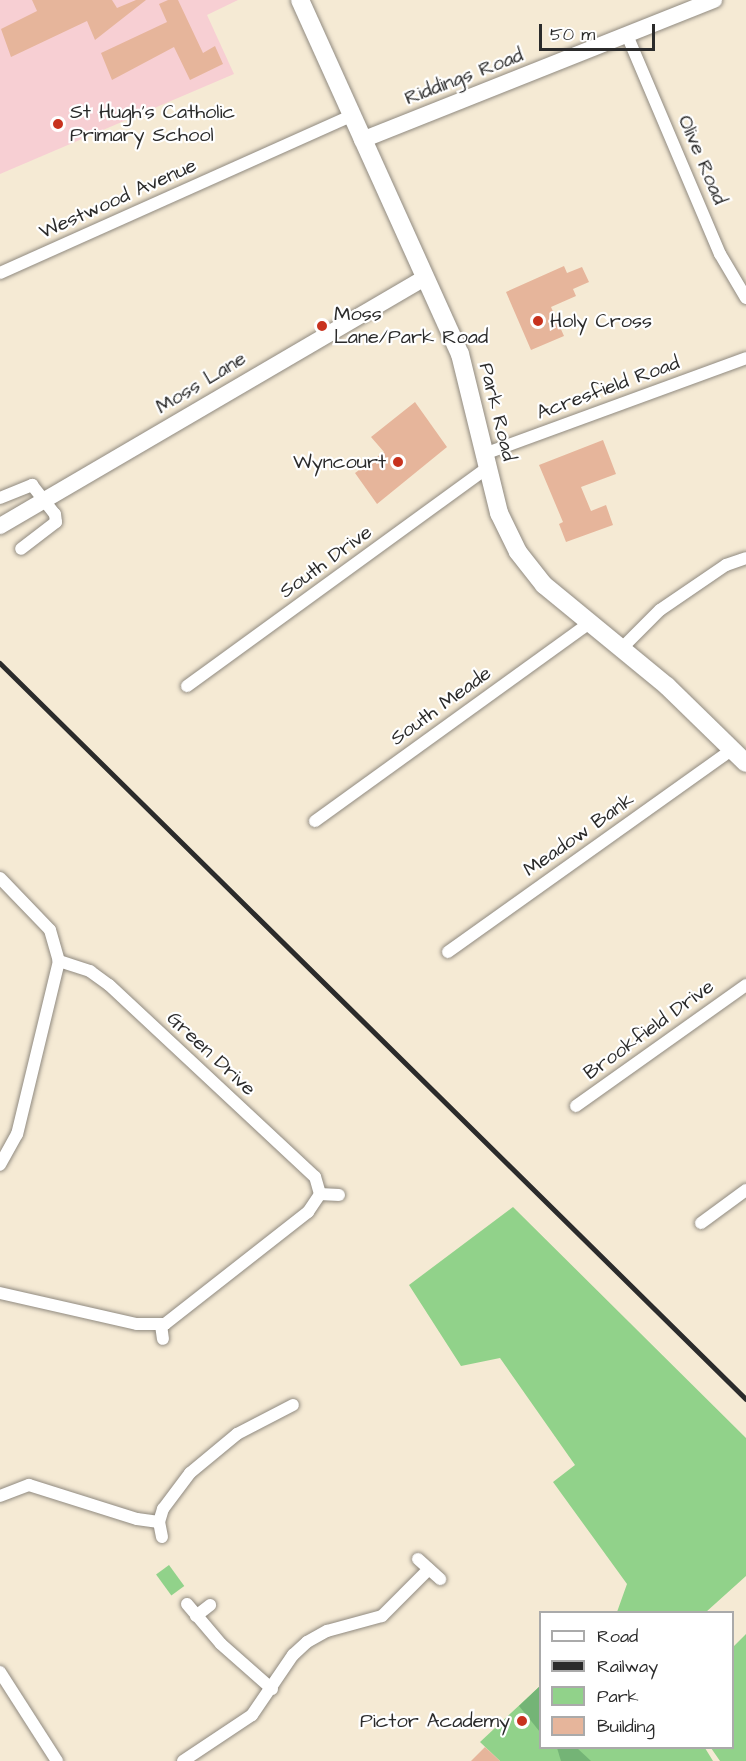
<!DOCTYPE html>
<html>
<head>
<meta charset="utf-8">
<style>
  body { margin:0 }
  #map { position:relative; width:746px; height:1761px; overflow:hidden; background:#f5ead4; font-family:"Architects Daughter",sans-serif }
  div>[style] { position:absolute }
  .built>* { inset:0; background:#f7cfd3 }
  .green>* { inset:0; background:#91d28a; transform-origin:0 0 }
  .forest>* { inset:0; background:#74b476 }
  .building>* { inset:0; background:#e6b59b }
  .roads { filter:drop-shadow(0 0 2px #908a80) drop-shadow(0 0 2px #908a80) }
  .minor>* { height:12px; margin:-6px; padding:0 6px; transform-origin:6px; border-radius:6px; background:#fff }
  .tertiary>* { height:16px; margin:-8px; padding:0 8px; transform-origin:8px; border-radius:8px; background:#fff }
  .secondary>* { height:18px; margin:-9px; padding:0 9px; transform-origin:9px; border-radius:9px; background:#fff }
  .rail>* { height:4.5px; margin:-2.25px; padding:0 2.25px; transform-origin:2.25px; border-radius:2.25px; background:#2b2b2b }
  .dots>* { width:16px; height:16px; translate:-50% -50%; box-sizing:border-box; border:3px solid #fff; border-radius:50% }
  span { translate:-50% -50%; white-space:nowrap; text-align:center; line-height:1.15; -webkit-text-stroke:4.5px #fff; paint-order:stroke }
  .street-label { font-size:20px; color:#2b2b2b }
  .poi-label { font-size:20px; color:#2b2b2b }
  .left { translate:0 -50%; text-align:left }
  .right { translate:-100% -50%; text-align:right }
  .legend { position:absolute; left:539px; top:1611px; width:195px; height:138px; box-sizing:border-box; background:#fff; border:2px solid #aaa; margin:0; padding:8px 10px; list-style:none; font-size:18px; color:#2b2b2b }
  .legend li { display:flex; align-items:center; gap:12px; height:30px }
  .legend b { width:30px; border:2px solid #aaa }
  .scale { position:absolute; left:539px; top:24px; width:116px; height:27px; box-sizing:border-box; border:3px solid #2b2b2b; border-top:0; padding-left:8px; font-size:18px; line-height:21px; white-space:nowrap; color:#2b2b2b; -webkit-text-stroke:4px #fff; paint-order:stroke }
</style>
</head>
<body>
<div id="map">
  <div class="built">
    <i style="clip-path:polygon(0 0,238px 0,207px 15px,234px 74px,0 174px)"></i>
  </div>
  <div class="green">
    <i style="clip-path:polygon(513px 1207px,746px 1438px,746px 1576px,706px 1612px,617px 1612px,627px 1584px,553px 1482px,575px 1465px,500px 1358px,461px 1366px,409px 1285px)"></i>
    <i style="left:169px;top:1565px;width:26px;height:16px;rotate:54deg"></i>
    <i style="clip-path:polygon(746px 1634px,746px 1761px,720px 1761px,711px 1748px,732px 1748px,733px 1647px)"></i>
    <i style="clip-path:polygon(540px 1686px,540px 1748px,705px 1748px,713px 1761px,500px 1761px,480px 1742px)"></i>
  </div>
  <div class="forest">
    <i style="clip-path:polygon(540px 1686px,540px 1732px,519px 1706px)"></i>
    <i style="clip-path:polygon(557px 1748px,577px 1748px,591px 1761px,561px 1761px)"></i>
  </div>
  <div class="building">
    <i style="clip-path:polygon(32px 0,112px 0,117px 8px,136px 0,146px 0,95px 40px,87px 21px,11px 57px,1px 29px,37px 11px)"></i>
    <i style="clip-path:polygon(168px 0,178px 0,203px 53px,215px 46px,223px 64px,190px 80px,174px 47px,112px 80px,101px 53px,167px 22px,159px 4px)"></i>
    <i style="clip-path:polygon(564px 266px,567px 273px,582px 267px,589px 282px,573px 289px,576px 296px,551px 307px,564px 336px,531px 350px,506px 292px)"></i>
    <i style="clip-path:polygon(415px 402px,447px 447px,377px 504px,355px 473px,384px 452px,371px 437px)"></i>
    <i style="clip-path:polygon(603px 440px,616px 474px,581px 487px,591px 511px,606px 505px,613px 525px,566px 542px,559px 524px,563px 522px,539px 465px)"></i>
    <i style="clip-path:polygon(485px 1747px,500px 1761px,471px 1761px)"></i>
  </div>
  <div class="roads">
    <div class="minor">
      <i style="left:627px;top:35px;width:238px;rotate:67deg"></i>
      <i style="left:720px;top:254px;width:51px;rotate:59.4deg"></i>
      <i style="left:0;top:273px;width:385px;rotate:-24.1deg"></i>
      <i style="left:484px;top:454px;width:279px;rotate:-20.1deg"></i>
      <i style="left:0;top:498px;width:35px;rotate:-22deg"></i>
      <i style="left:32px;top:485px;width:37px;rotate:52deg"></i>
      <i style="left:55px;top:514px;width:8px;rotate:83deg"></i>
      <i style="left:56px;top:522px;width:44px;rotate:142.4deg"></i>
      <i style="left:621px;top:649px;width:55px;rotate:-45deg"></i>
      <i style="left:660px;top:610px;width:80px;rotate:-34.3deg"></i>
      <i style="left:726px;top:565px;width:21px;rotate:-19deg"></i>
      <i style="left:187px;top:686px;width:371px;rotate:-36deg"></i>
      <i style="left:315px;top:821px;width:339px;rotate:-35.8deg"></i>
      <i style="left:0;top:878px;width:72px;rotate:46.1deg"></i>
      <i style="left:50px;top:930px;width:32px;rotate:74deg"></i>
      <i style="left:59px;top:961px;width:178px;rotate:103.6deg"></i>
      <i style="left:17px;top:1134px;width:35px;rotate:119deg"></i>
      <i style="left:448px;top:952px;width:350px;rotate:-35.5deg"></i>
      <i style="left:576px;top:1106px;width:209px;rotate:-35.4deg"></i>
      <i style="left:320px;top:1194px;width:19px;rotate:3deg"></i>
      <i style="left:701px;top:1223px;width:56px;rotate:-36.3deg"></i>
      <i style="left:0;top:1293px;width:140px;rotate:12.8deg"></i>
      <i style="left:137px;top:1324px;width:28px"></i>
      <i style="left:165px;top:1324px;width:182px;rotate:-38.1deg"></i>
      <i style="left:308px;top:1212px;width:22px;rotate:-56deg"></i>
      <i style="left:320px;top:1194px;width:18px;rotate:-106deg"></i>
      <i style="left:315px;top:1177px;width:282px;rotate:-137deg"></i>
      <i style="left:109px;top:985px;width:24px;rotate:-144deg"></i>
      <i style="left:90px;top:971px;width:33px;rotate:-162deg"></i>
      <i style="left:161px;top:1325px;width:14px;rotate:82deg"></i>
      <i style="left:0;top:1496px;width:31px;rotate:-21deg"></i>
      <i style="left:29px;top:1485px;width:113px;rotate:17.5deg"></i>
      <i style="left:137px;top:1519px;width:22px;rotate:8deg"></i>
      <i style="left:162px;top:1537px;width:15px;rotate:-101deg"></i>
      <i style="left:159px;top:1522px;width:14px;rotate:-73deg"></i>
      <i style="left:163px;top:1509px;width:45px;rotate:-53.1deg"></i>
      <i style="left:190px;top:1473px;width:61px;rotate:-39.7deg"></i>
      <i style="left:237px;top:1434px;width:63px;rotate:-27.4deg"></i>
      <i style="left:418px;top:1559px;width:30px;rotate:42deg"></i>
      <i style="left:187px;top:1604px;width:52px;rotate:49.6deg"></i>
      <i style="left:221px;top:1644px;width:68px;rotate:41.4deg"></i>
      <i style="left:196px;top:1616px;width:18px;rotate:-38deg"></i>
      <i style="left:0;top:1672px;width:106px;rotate:57.4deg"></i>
      <i style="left:183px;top:1761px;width:83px;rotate:-33.7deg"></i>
      <i style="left:252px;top:1715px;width:73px;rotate:-55.7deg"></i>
      <i style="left:293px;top:1655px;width:19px;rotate:-43deg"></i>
      <i style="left:307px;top:1642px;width:23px;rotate:-29deg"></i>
      <i style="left:327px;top:1631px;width:57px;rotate:-15.3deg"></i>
      <i style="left:382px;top:1616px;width:66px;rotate:-45deg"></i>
    </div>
    <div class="tertiary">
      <i style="left:362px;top:140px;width:379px;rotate:-21.7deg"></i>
      <i style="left:0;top:526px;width:490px;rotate:-30.3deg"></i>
    </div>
    <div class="secondary">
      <i style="left:300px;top:0;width:388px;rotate:65.7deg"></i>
      <i style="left:460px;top:354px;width:164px;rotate:76.2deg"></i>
      <i style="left:499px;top:513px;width:43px;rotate:64deg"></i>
      <i style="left:518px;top:552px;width:42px;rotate:51.8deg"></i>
      <i style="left:544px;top:585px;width:159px;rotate:39.4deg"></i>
      <i style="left:667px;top:686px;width:110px;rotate:44.3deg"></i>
    </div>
  </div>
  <div class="rail">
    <i style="left:0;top:663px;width:1048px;rotate:44.61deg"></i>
  </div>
  <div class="dots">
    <i style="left:58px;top:124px;background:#c8321e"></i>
    <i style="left:538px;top:321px;background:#c8321e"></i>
    <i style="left:322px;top:326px;background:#c8321e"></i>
    <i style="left:398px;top:462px;background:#c8321e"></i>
    <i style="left:522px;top:1721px;background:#c8321e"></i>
  </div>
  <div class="street-label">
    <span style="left:464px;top:77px;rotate:-21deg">Riddings Road</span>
    <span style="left:702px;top:160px;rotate:67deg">Olive Road</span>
    <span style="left:118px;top:199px;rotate:-24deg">Westwood Avenue</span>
    <span style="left:201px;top:383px;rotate:-31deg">Moss Lane</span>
    <span style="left:608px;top:388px;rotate:-20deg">Acresfield Road</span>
    <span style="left:497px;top:412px;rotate:76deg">Park Road</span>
    <span style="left:326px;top:562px;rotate:-36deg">South Drive</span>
    <span style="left:441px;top:706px;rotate:-36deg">South Meade</span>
    <span style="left:579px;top:835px;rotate:-35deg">Meadow Bank</span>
    <span style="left:649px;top:1030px;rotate:-36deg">Brookfield Drive</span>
    <span style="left:211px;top:1054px;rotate:43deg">Green Drive</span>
  </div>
  <div class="poi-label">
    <span class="left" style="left:70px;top:124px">St Hugh's Catholic<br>Primary School</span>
    <span class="left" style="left:334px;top:326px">Moss<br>Lane/Park Road</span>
    <span class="left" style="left:550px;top:321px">Holy Cross</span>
    <span class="right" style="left:386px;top:462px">Wyncourt</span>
    <span class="right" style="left:510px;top:1721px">Pictor Academy</span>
  </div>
  <ul class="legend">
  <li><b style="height:8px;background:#fff"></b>Road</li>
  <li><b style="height:8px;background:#2b2b2b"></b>Railway</li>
  <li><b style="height:16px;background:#91d28a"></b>Park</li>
  <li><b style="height:16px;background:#e6b59b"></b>Building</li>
  </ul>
  <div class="scale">50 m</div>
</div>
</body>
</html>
